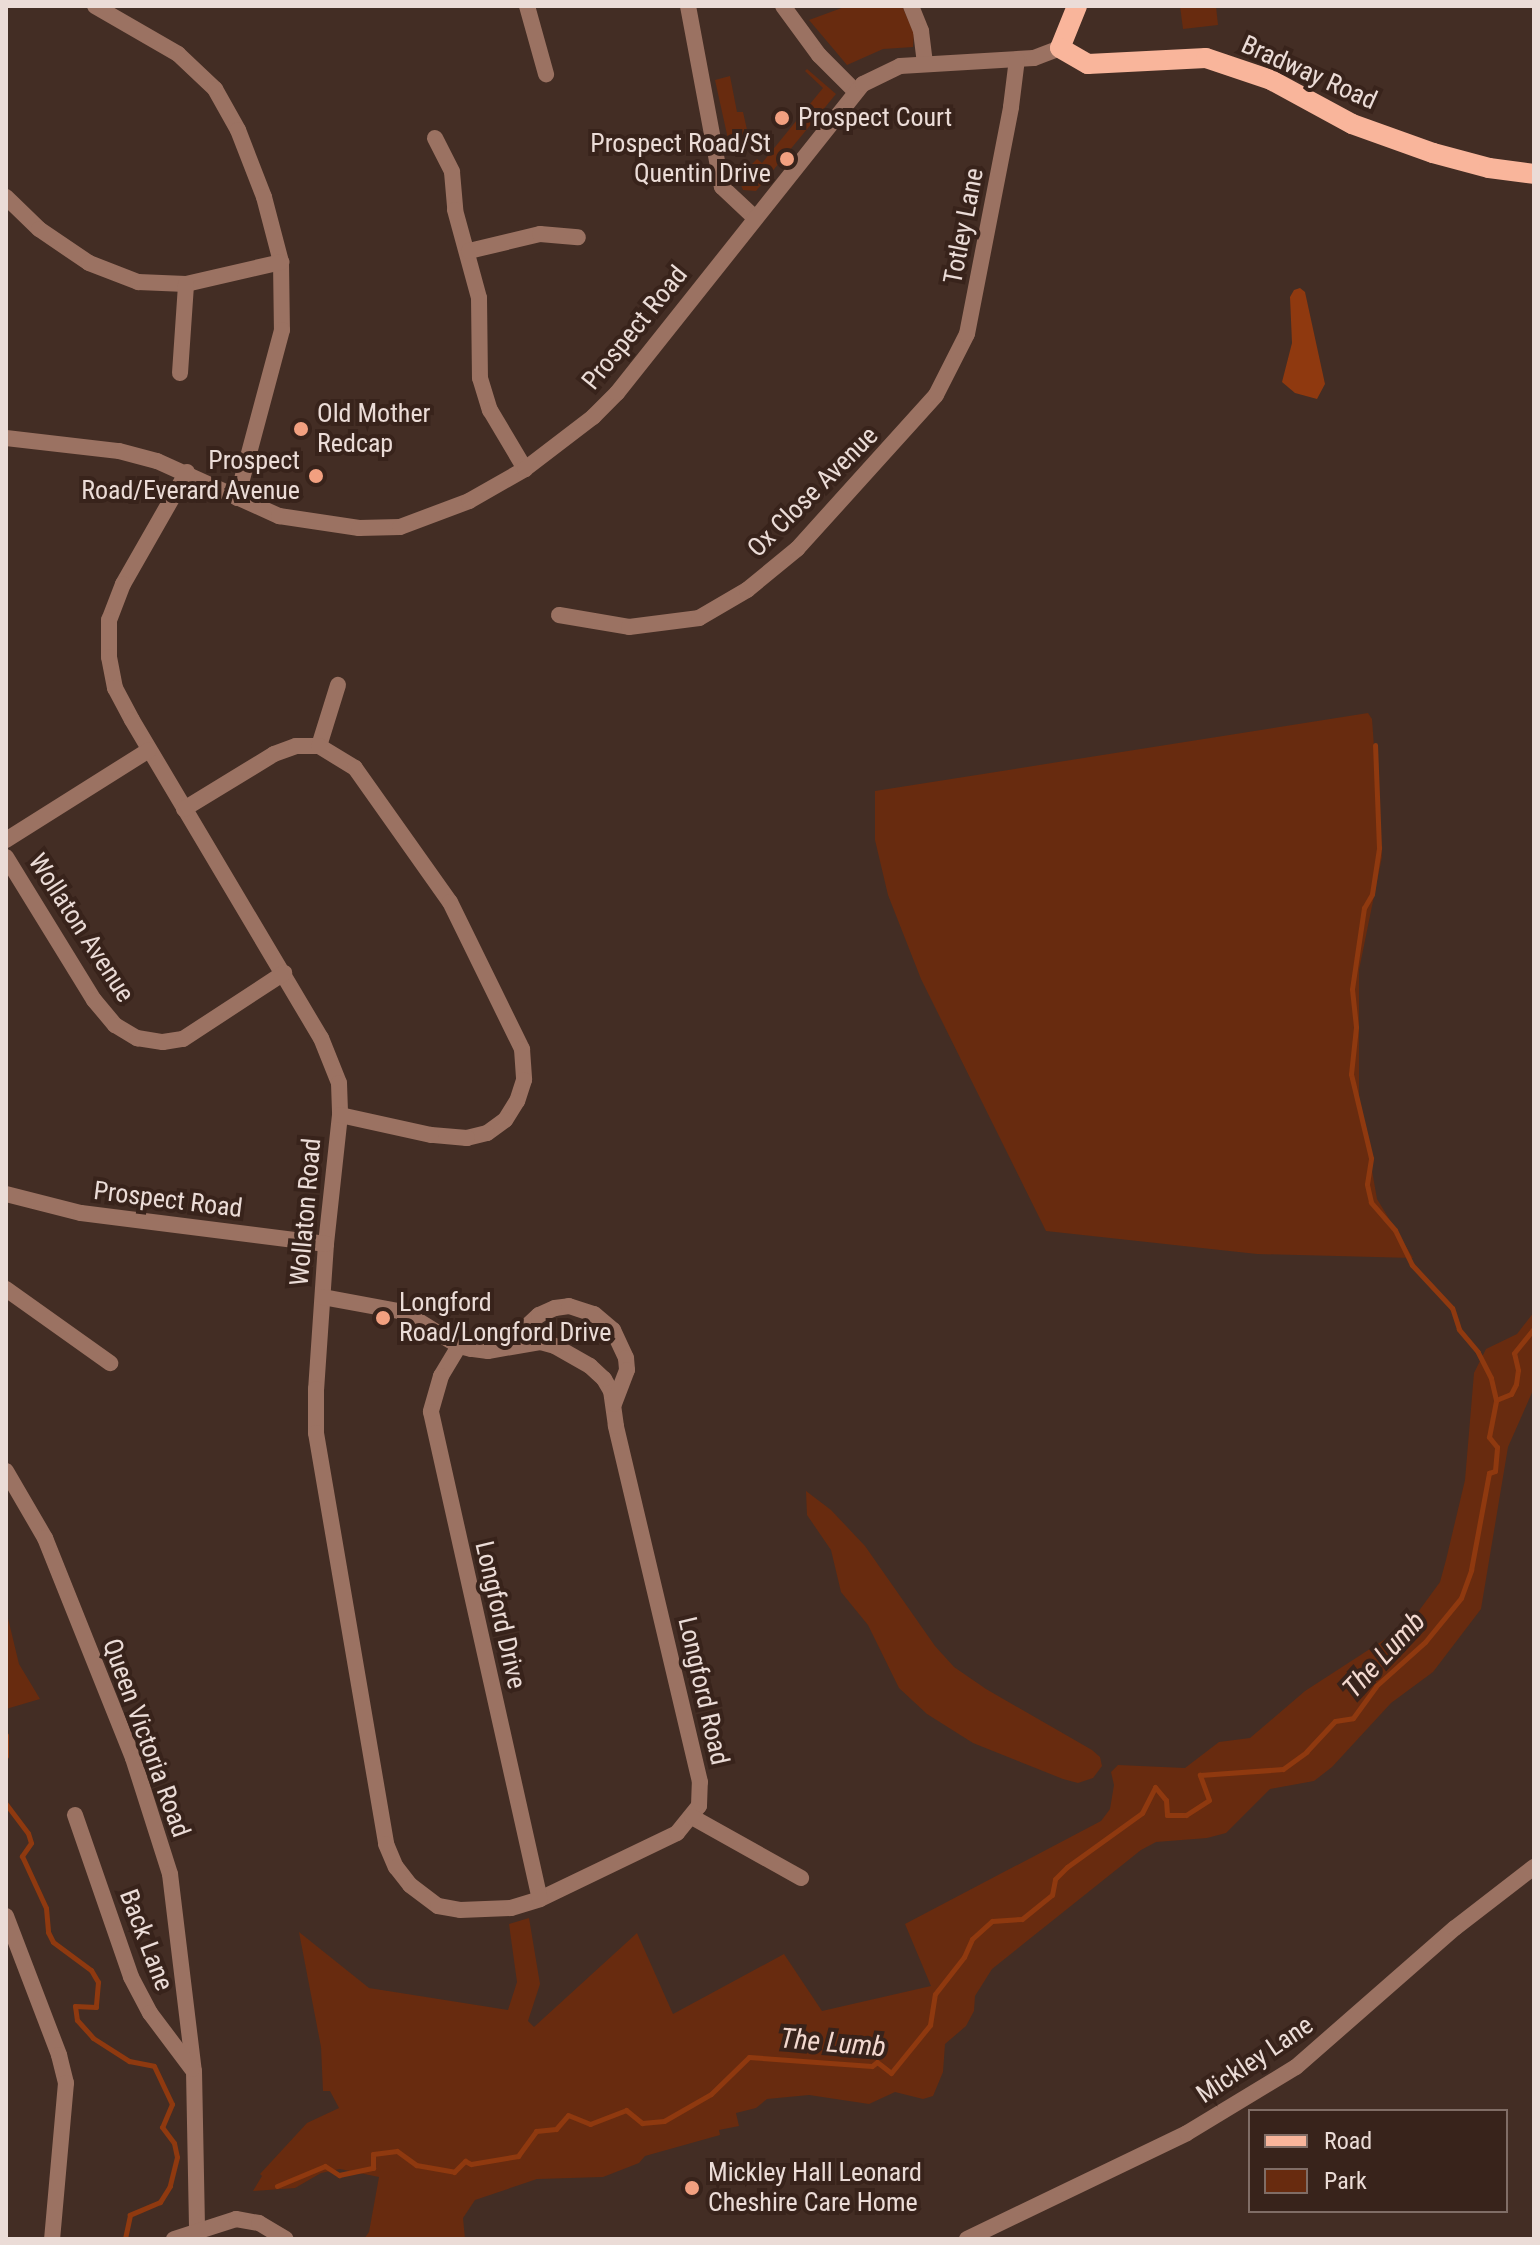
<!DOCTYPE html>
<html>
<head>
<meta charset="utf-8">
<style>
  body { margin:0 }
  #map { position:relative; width:1540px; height:2245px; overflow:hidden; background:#432d24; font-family:"Roboto Condensed",sans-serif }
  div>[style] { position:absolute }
  .green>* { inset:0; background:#682b0f }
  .water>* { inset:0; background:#8f390f }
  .stream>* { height:5px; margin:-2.5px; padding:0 2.5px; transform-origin:2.5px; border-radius:2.5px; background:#8f390f }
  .minor>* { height:16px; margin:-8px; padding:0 8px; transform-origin:8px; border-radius:8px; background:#9b7262 }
  .major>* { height:20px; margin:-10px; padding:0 10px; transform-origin:10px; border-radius:10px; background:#f9b59b }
  .dots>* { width:22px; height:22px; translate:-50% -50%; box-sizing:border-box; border:4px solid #38231b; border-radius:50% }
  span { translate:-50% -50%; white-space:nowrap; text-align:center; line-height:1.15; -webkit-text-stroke:8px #38231b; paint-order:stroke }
  .street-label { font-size:26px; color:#ebdcd7 }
  .poi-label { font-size:26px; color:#ebdcd7 }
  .left { translate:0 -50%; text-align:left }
  .right { translate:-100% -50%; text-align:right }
  .water-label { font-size:28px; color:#f2d8cf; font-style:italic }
  .frame { position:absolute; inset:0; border:8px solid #ebdcd7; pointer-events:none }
  .legend { position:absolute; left:1248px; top:2109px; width:260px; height:104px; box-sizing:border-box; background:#38231b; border:2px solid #806d66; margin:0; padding:10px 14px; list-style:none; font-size:24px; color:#ebdcd7 }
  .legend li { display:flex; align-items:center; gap:16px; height:40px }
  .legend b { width:40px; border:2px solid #806d66 }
</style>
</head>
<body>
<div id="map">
  <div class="green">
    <i style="clip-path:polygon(847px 6px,902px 6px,914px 33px,913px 47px,883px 49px,847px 65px,809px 20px)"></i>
    <i style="clip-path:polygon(1180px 6px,1216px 6px,1218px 25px,1183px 29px)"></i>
    <i style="clip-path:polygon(807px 69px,836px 94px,756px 191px,743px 190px,733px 165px,738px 169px,749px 167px,757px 159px,762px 163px,823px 88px,805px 71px)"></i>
    <i style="clip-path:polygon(730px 76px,737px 112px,743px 112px,748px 134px,739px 143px,733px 138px,728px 139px,715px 80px)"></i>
    <i style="clip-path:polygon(1368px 713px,1372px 719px,1382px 857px,1359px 970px,1359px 1096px,1377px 1199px,1413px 1258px,1257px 1254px,1046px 1231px,921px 979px,888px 895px,875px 840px,875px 791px)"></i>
    <i style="clip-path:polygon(1534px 1312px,1534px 1388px,1508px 1447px,1481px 1609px,1433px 1672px,1391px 1703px,1332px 1767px,1314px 1781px,1270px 1789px,1226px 1833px,1207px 1838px,1156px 1842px,1141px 1850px,992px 1969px,975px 1996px,974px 2011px,966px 2026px,945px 2044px,943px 2072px,933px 2096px,923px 2099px,895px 2092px,869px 2104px,809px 2095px,767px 2099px,756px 2108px,736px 2113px,739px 2126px,719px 2130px,720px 2135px,645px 2156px,639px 2163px,603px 2177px,537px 2179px,475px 2200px,463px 2218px,465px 2239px,364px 2239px,369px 2232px,379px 2177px,340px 2169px,321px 2173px,295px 2188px,253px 2191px,262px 2176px,260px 2174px,307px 2123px,339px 2108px,330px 2091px,323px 2091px,321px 2047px,299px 1932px,369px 1988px,508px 2010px,517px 1982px,509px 1924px,529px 1918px,540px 1984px,528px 2021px,534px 2027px,637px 1933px,673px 2014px,784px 1954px,822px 2011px,931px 1986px,905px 1924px,1101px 1821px,1110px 1809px,1114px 1785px,1111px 1772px,1118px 1765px,1185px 1768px,1219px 1742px,1250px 1738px,1305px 1691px,1410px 1623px,1440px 1582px,1446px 1560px,1465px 1480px,1474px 1373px,1486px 1349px,1517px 1334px)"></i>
    <i style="clip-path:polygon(806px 1491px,831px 1510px,865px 1546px,935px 1646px,954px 1667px,986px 1689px,1092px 1750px,1100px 1757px,1102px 1766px,1093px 1778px,1078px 1783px,1063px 1779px,973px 1743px,927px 1714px,899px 1688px,868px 1625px,841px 1592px,831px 1550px,807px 1515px)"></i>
    <i style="clip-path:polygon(6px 1610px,19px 1664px,40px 1699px,6px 1709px)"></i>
  </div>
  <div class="water">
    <i style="clip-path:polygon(1300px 288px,1305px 292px,1325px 384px,1317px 399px,1295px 393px,1282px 382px,1292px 343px,1290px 297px,1294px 290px)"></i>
  </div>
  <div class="stream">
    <i style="left:1496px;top:1400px;width:16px;rotate:-22deg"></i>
    <i style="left:1511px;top:1394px;width:11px;rotate:-63deg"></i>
    <i style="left:1516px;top:1384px;width:14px;rotate:-82deg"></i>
    <i style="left:1518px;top:1370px;width:17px;rotate:-103deg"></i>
    <i style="left:1514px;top:1353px;width:32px;rotate:-51deg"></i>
    <i style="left:6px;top:1735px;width:21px;rotate:90deg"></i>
    <i style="left:6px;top:1804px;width:36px;rotate:53deg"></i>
    <i style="left:28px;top:1833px;width:10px;rotate:73deg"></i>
    <i style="left:31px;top:1843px;width:16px;rotate:125deg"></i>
    <i style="left:22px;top:1856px;width:57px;rotate:65.2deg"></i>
    <i style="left:46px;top:1908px;width:24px;rotate:85deg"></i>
    <i style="left:48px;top:1932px;width:11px;rotate:63deg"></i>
    <i style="left:53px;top:1942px;width:47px;rotate:36.4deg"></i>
    <i style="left:91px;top:1970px;width:14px;rotate:60deg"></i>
    <i style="left:98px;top:1982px;width:25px;rotate:95deg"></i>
    <i style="left:96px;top:2007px;width:21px;rotate:-177deg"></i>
    <i style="left:75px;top:2006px;width:14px;rotate:82deg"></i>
    <i style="left:77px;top:2020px;width:24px;rotate:48deg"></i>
    <i style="left:93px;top:2038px;width:43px;rotate:32.6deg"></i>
    <i style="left:129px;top:2061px;width:25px;rotate:11deg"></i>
    <i style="left:154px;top:2066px;width:42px;rotate:64.7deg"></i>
    <i style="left:172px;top:2104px;width:25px;rotate:113deg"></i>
    <i style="left:162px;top:2127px;width:20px;rotate:53deg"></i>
    <i style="left:174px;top:2143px;width:14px;rotate:78deg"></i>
    <i style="left:177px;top:2157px;width:30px;rotate:104deg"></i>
    <i style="left:170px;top:2186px;width:19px;rotate:122deg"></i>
    <i style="left:160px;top:2202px;width:33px;rotate:157deg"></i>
    <i style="left:130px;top:2215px;width:25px;rotate:102deg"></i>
    <i style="left:277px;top:2186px;width:52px;rotate:-22.6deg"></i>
    <i style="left:325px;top:2166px;width:17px;rotate:33deg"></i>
    <i style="left:339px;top:2175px;width:35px;rotate:-12deg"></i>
    <i style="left:373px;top:2168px;width:14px;rotate:-90deg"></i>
    <i style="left:373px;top:2154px;width:24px;rotate:-7deg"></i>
    <i style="left:397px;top:2151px;width:24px;rotate:36deg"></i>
    <i style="left:416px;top:2165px;width:39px;rotate:10deg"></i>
    <i style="left:454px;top:2172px;width:16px;rotate:-45deg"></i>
    <i style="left:465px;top:2161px;width:7px;rotate:27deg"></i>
    <i style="left:471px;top:2164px;width:48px;rotate:-9.7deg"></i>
    <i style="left:518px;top:2156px;width:31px;rotate:-54deg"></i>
    <i style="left:536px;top:2131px;width:20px;rotate:-6deg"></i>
    <i style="left:556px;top:2129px;width:18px;rotate:-49deg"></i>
    <i style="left:568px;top:2115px;width:24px;rotate:22deg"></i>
    <i style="left:590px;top:2124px;width:39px;rotate:-21deg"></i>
    <i style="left:626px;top:2110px;width:21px;rotate:39deg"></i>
    <i style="left:642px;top:2123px;width:22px;rotate:-5deg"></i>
    <i style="left:664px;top:2121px;width:54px;rotate:-29.9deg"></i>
    <i style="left:711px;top:2094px;width:53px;rotate:-44.2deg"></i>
    <i style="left:749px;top:2057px;width:123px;rotate:4.2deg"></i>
    <i style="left:872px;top:2066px;width:6px;rotate:-39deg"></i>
    <i style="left:877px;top:2062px;width:18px;rotate:38deg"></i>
    <i style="left:891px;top:2073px;width:62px;rotate:-50.9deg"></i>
    <i style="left:930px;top:2025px;width:31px;rotate:-81deg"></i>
    <i style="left:935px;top:1994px;width:47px;rotate:-51.9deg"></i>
    <i style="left:964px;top:1957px;width:20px;rotate:-66deg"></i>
    <i style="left:972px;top:1939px;width:27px;rotate:-42deg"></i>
    <i style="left:992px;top:1921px;width:30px;rotate:-4deg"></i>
    <i style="left:1022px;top:1919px;width:38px;rotate:-39deg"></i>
    <i style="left:1052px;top:1895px;width:16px;rotate:-79deg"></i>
    <i style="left:1055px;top:1879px;width:17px;rotate:-45deg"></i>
    <i style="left:1067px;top:1867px;width:92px;rotate:-35.8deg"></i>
    <i style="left:1142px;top:1813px;width:29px;rotate:-63deg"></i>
    <i style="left:1155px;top:1787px;width:17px;rotate:50deg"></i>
    <i style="left:1166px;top:1800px;width:15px;rotate:86deg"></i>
    <i style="left:1167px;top:1815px;width:19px"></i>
    <i style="left:1186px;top:1815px;width:27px;rotate:-33deg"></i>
    <i style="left:1209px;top:1800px;width:27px;rotate:-110deg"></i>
    <i style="left:1200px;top:1775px;width:83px;rotate:-4.1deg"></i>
    <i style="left:1283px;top:1769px;width:29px;rotate:-36deg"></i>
    <i style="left:1306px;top:1752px;width:42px;rotate:-46.9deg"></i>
    <i style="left:1335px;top:1721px;width:18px;rotate:-9deg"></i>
    <i style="left:1353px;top:1718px;width:39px;rotate:-54deg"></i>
    <i style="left:1376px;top:1686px;width:66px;rotate:-41.9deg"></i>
    <i style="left:1425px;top:1642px;width:57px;rotate:-50.7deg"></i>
    <i style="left:1461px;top:1598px;width:30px;rotate:-70deg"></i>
    <i style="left:1471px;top:1570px;width:99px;rotate:-79.5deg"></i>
    <i style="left:1489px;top:1473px;width:6px;rotate:-18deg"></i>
    <i style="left:1495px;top:1471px;width:24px;rotate:-85deg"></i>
    <i style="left:1497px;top:1447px;width:13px;rotate:-129deg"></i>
    <i style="left:1489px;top:1437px;width:38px;rotate:-79deg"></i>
    <i style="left:1496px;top:1400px;width:23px;rotate:-103deg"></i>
    <i style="left:1491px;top:1378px;width:29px;rotate:-117deg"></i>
    <i style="left:1478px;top:1352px;width:30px;rotate:-130deg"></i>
    <i style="left:1459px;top:1329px;width:22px;rotate:-108deg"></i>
    <i style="left:1452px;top:1308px;width:59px;rotate:-132.9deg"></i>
    <i style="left:1412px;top:1265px;width:39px;rotate:-116deg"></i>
    <i style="left:1395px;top:1230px;width:37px;rotate:-131deg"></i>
    <i style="left:1371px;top:1202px;width:18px;rotate:-103deg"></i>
    <i style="left:1367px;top:1184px;width:26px;rotate:-81deg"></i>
    <i style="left:1371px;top:1158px;width:86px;rotate:-103.4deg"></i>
    <i style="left:1351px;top:1074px;width:47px;rotate:-83.9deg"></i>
    <i style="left:1356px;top:1027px;width:38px;rotate:-96deg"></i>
    <i style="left:1352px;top:989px;width:82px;rotate:-81.6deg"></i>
    <i style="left:1364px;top:908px;width:16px;rotate:-60deg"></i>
    <i style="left:1372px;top:894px;width:47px;rotate:-81.3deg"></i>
    <i style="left:1379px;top:848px;width:103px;rotate:-92.2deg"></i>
  </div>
  <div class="minor">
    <i style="left:95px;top:6px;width:96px;rotate:30deg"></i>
    <i style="left:178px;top:54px;width:51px;rotate:43.4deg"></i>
    <i style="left:215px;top:89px;width:47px;rotate:60.7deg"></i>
    <i style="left:238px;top:130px;width:72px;rotate:68.8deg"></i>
    <i style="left:264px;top:197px;width:67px;rotate:75.3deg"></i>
    <i style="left:281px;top:262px;width:68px;rotate:89.2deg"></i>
    <i style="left:282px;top:330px;width:174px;rotate:105deg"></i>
    <i style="left:527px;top:6px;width:71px;rotate:74.4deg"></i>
    <i style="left:688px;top:6px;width:184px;rotate:79.4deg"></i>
    <i style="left:722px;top:187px;width:44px;rotate:43.2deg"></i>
    <i style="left:783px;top:6px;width:61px;rotate:53.7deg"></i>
    <i style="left:819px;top:55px;width:51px;rotate:45deg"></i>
    <i style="left:911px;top:6px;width:27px;rotate:68deg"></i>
    <i style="left:921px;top:31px;width:32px;rotate:83deg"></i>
    <i style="left:435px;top:138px;width:38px;rotate:63deg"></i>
    <i style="left:452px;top:172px;width:38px;rotate:85deg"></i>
    <i style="left:455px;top:210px;width:91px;rotate:74.7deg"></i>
    <i style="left:479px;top:298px;width:80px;rotate:89.3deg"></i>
    <i style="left:480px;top:378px;width:34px;rotate:73deg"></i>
    <i style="left:490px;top:410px;width:69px;rotate:59.3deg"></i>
    <i style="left:6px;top:197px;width:46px;rotate:44.1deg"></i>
    <i style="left:39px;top:229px;width:60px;rotate:34.2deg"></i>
    <i style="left:89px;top:263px;width:53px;rotate:21.2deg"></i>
    <i style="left:138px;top:282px;width:48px;rotate:2.4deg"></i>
    <i style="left:186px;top:284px;width:98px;rotate:-13deg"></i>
    <i style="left:469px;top:251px;width:73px;rotate:-13.5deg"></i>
    <i style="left:540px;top:234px;width:38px;rotate:5deg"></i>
    <i style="left:180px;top:373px;width:89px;rotate:-86.1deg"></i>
    <i style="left:6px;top:438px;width:114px;rotate:6.6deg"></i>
    <i style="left:119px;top:451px;width:39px;rotate:15deg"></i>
    <i style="left:157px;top:461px;width:134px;rotate:24.3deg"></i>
    <i style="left:279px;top:516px;width:81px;rotate:8.5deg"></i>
    <i style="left:359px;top:528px;width:41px;rotate:-1.4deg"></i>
    <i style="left:400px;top:527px;width:74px;rotate:-20.6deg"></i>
    <i style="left:469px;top:501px;width:64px;rotate:-29.7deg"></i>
    <i style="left:525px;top:469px;width:86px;rotate:-37.4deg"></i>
    <i style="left:593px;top:417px;width:34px;rotate:-45deg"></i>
    <i style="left:617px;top:393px;width:395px;rotate:-51.5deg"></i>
    <i style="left:863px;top:84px;width:41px;rotate:-25.9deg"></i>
    <i style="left:900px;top:66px;width:134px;rotate:-3.4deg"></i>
    <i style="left:1034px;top:58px;width:28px;rotate:-21deg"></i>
    <i style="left:187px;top:472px;width:129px;rotate:119.7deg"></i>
    <i style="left:123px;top:584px;width:39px;rotate:111deg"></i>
    <i style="left:109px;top:620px;width:37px;rotate:90deg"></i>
    <i style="left:109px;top:657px;width:32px;rotate:79deg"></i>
    <i style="left:115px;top:688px;width:36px;rotate:62deg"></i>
    <i style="left:132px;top:720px;width:370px;rotate:59.3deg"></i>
    <i style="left:321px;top:1038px;width:48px;rotate:68.2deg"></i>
    <i style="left:339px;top:1083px;width:32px;rotate:88deg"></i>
    <i style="left:340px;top:1115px;width:130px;rotate:96.2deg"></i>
    <i style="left:326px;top:1244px;width:145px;rotate:93.9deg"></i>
    <i style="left:316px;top:1389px;width:44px;rotate:90deg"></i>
    <i style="left:316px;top:1433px;width:417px;rotate:80.3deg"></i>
    <i style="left:386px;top:1844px;width:25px;rotate:67deg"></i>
    <i style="left:396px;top:1867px;width:23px;rotate:52deg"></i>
    <i style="left:410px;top:1885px;width:35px;rotate:37deg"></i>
    <i style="left:438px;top:1906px;width:22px;rotate:10deg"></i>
    <i style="left:460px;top:1910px;width:51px;rotate:-2.2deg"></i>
    <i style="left:511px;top:1908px;width:30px;rotate:-17deg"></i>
    <i style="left:540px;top:1899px;width:152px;rotate:-25.7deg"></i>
    <i style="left:677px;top:1833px;width:35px;rotate:-51deg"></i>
    <i style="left:699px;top:1806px;width:24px;rotate:-88deg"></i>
    <i style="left:700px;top:1782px;width:366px;rotate:-103.3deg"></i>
    <i style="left:616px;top:1426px;width:35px;rotate:-98deg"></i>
    <i style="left:611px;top:1391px;width:14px;rotate:-120deg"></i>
    <i style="left:604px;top:1379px;width:19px;rotate:-137deg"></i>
    <i style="left:590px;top:1366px;width:40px;rotate:-150.3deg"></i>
    <i style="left:555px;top:1346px;width:16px;rotate:-165deg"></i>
    <i style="left:540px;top:1342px;width:53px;rotate:170.2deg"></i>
    <i style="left:488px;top:1351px;width:17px;rotate:-173deg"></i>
    <i style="left:471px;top:1349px;width:12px;rotate:-166deg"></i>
    <i style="left:459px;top:1346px;width:65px;rotate:-148.3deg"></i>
    <i style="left:404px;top:1312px;width:82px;rotate:-169.5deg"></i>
    <i style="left:559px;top:615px;width:71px;rotate:9.7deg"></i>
    <i style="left:629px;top:627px;width:71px;rotate:-7.3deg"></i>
    <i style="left:699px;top:618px;width:56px;rotate:-30.3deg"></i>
    <i style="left:747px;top:590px;width:65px;rotate:-39.4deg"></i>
    <i style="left:797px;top:549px;width:207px;rotate:-47.9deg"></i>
    <i style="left:936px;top:395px;width:68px;rotate:-63.1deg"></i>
    <i style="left:967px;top:334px;width:231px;rotate:-79deg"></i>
    <i style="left:1011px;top:107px;width:48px;rotate:-82.9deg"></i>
    <i style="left:319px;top:746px;width:64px;rotate:-72.7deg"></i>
    <i style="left:184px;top:809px;width:105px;rotate:-31.4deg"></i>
    <i style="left:274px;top:754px;width:23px;rotate:-20deg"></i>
    <i style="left:296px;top:746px;width:23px"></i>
    <i style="left:319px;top:746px;width:42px;rotate:31.4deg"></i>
    <i style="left:355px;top:768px;width:164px;rotate:54.7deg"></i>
    <i style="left:450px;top:902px;width:164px;rotate:63.9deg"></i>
    <i style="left:522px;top:1049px;width:31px;rotate:86deg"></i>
    <i style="left:524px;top:1080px;width:22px;rotate:108deg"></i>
    <i style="left:517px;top:1101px;width:22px;rotate:122deg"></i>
    <i style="left:505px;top:1120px;width:22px;rotate:144deg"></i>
    <i style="left:487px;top:1133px;width:21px;rotate:166deg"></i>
    <i style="left:467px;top:1138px;width:36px;rotate:-175deg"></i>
    <i style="left:431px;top:1135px;width:93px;rotate:-167.6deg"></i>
    <i style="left:6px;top:840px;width:169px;rotate:-32.2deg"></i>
    <i style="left:6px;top:857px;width:168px;rotate:58.4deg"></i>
    <i style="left:94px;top:1000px;width:33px;rotate:50deg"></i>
    <i style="left:115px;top:1025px;width:26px;rotate:31deg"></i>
    <i style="left:137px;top:1038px;width:26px;rotate:9deg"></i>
    <i style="left:163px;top:1042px;width:20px;rotate:-9deg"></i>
    <i style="left:183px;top:1039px;width:121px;rotate:-33.2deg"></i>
    <i style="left:6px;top:1194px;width:77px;rotate:14.2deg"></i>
    <i style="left:81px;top:1213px;width:247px;rotate:7.2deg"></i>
    <i style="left:6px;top:1289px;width:128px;rotate:35.4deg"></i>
    <i style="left:521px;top:1343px;width:18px;rotate:-71deg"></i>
    <i style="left:527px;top:1326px;width:16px;rotate:-43deg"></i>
    <i style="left:539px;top:1315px;width:17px;rotate:-24deg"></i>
    <i style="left:555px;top:1308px;width:14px;rotate:-8deg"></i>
    <i style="left:569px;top:1306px;width:26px;rotate:18deg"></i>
    <i style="left:594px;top:1314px;width:25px;rotate:40deg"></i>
    <i style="left:613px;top:1330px;width:31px;rotate:65deg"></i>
    <i style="left:626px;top:1358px;width:12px;rotate:85deg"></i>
    <i style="left:627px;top:1370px;width:36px;rotate:111deg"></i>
    <i style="left:459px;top:1346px;width:35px;rotate:121deg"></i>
    <i style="left:441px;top:1376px;width:37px;rotate:106deg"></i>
    <i style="left:431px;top:1412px;width:499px;rotate:77.4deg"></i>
    <i style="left:6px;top:1471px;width:78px;rotate:59.8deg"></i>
    <i style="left:45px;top:1538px;width:237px;rotate:68.2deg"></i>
    <i style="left:133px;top:1758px;width:122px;rotate:72.3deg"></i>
    <i style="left:170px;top:1874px;width:198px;rotate:83.1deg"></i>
    <i style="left:194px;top:2071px;width:158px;rotate:88.9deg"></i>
    <i style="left:75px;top:1815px;width:171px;rotate:70.9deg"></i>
    <i style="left:131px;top:1977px;width:41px;rotate:62.2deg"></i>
    <i style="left:150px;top:2013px;width:70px;rotate:53.1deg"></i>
    <i style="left:692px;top:1817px;width:125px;rotate:29.2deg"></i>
    <i style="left:6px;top:1916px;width:149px;rotate:69.1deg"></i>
    <i style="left:59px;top:2055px;width:29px;rotate:76deg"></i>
    <i style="left:66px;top:2083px;width:157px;rotate:95.1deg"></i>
    <i style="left:174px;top:2239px;width:65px;rotate:-17.9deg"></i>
    <i style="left:236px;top:2219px;width:23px;rotate:10deg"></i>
    <i style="left:259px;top:2223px;width:31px;rotate:31deg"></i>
    <i style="left:967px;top:2239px;width:244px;rotate:-25.7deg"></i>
    <i style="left:1187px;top:2133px;width:127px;rotate:-31.2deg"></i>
    <i style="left:1296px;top:2067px;width:211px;rotate:-41.2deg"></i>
    <i style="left:1455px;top:1928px;width:100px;rotate:-37.7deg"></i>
  </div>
  <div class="major">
    <i style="left:1077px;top:6px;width:45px;rotate:112deg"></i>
    <i style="left:1060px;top:48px;width:32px;rotate:30deg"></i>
    <i style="left:1088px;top:64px;width:118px;rotate:-2.9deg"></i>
    <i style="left:1206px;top:58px;width:69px;rotate:18.7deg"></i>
    <i style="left:1271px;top:80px;width:92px;rotate:28.5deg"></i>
    <i style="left:1352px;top:124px;width:86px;rotate:19.7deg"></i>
    <i style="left:1433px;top:153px;width:58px;rotate:15deg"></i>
    <i style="left:1489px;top:168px;width:45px;rotate:7.6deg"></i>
  </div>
  <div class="dots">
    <i style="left:782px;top:118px;background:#f2a080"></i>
    <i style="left:787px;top:159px;background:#f2a080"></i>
    <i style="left:301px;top:429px;background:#f2a080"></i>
    <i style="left:316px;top:476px;background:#f2a080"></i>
    <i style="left:383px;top:1318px;background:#f2a080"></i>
    <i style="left:692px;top:2188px;background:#f2a080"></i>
  </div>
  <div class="street-label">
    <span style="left:1309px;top:73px;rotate:24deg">Bradway Road</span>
    <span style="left:964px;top:226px;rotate:-79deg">Totley Lane</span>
    <span style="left:635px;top:328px;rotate:-51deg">Prospect Road</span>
    <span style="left:813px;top:492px;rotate:-45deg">Ox Close Avenue</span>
    <span style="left:81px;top:928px;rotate:57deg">Wollaton Avenue</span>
    <span style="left:168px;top:1200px;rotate:7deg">Prospect Road</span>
    <span style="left:306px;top:1212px;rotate:-85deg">Wollaton Road</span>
    <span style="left:500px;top:1615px;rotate:77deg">Longford Drive</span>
    <span style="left:703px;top:1691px;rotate:77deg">Longford Road</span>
    <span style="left:146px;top:1738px;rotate:70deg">Queen Victoria Road</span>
    <span style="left:146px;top:1940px;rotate:69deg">Back Lane</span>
    <span style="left:1255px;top:2060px;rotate:-34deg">Mickley Lane</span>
  </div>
  <div class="poi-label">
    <span class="left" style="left:798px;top:118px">Prospect Court</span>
    <span class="right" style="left:771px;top:159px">Prospect Road/St<br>Quentin Drive</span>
    <span class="left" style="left:317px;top:429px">Old Mother<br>Redcap</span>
    <span class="right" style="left:300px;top:476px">Prospect<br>Road/Everard Avenue</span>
    <span class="left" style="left:399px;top:1318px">Longford<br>Road/Longford Drive</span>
    <span class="left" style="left:708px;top:2188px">Mickley Hall Leonard<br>Cheshire Care Home</span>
  </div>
  <div class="water-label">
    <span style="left:1384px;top:1655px;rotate:-47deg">The Lumb</span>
    <span style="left:833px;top:2043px;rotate:5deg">The Lumb</span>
  </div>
  <div class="frame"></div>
  <ul class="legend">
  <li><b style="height:10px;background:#f9b59b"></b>Road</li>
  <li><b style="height:22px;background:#682b0f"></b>Park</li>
  </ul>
</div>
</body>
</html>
